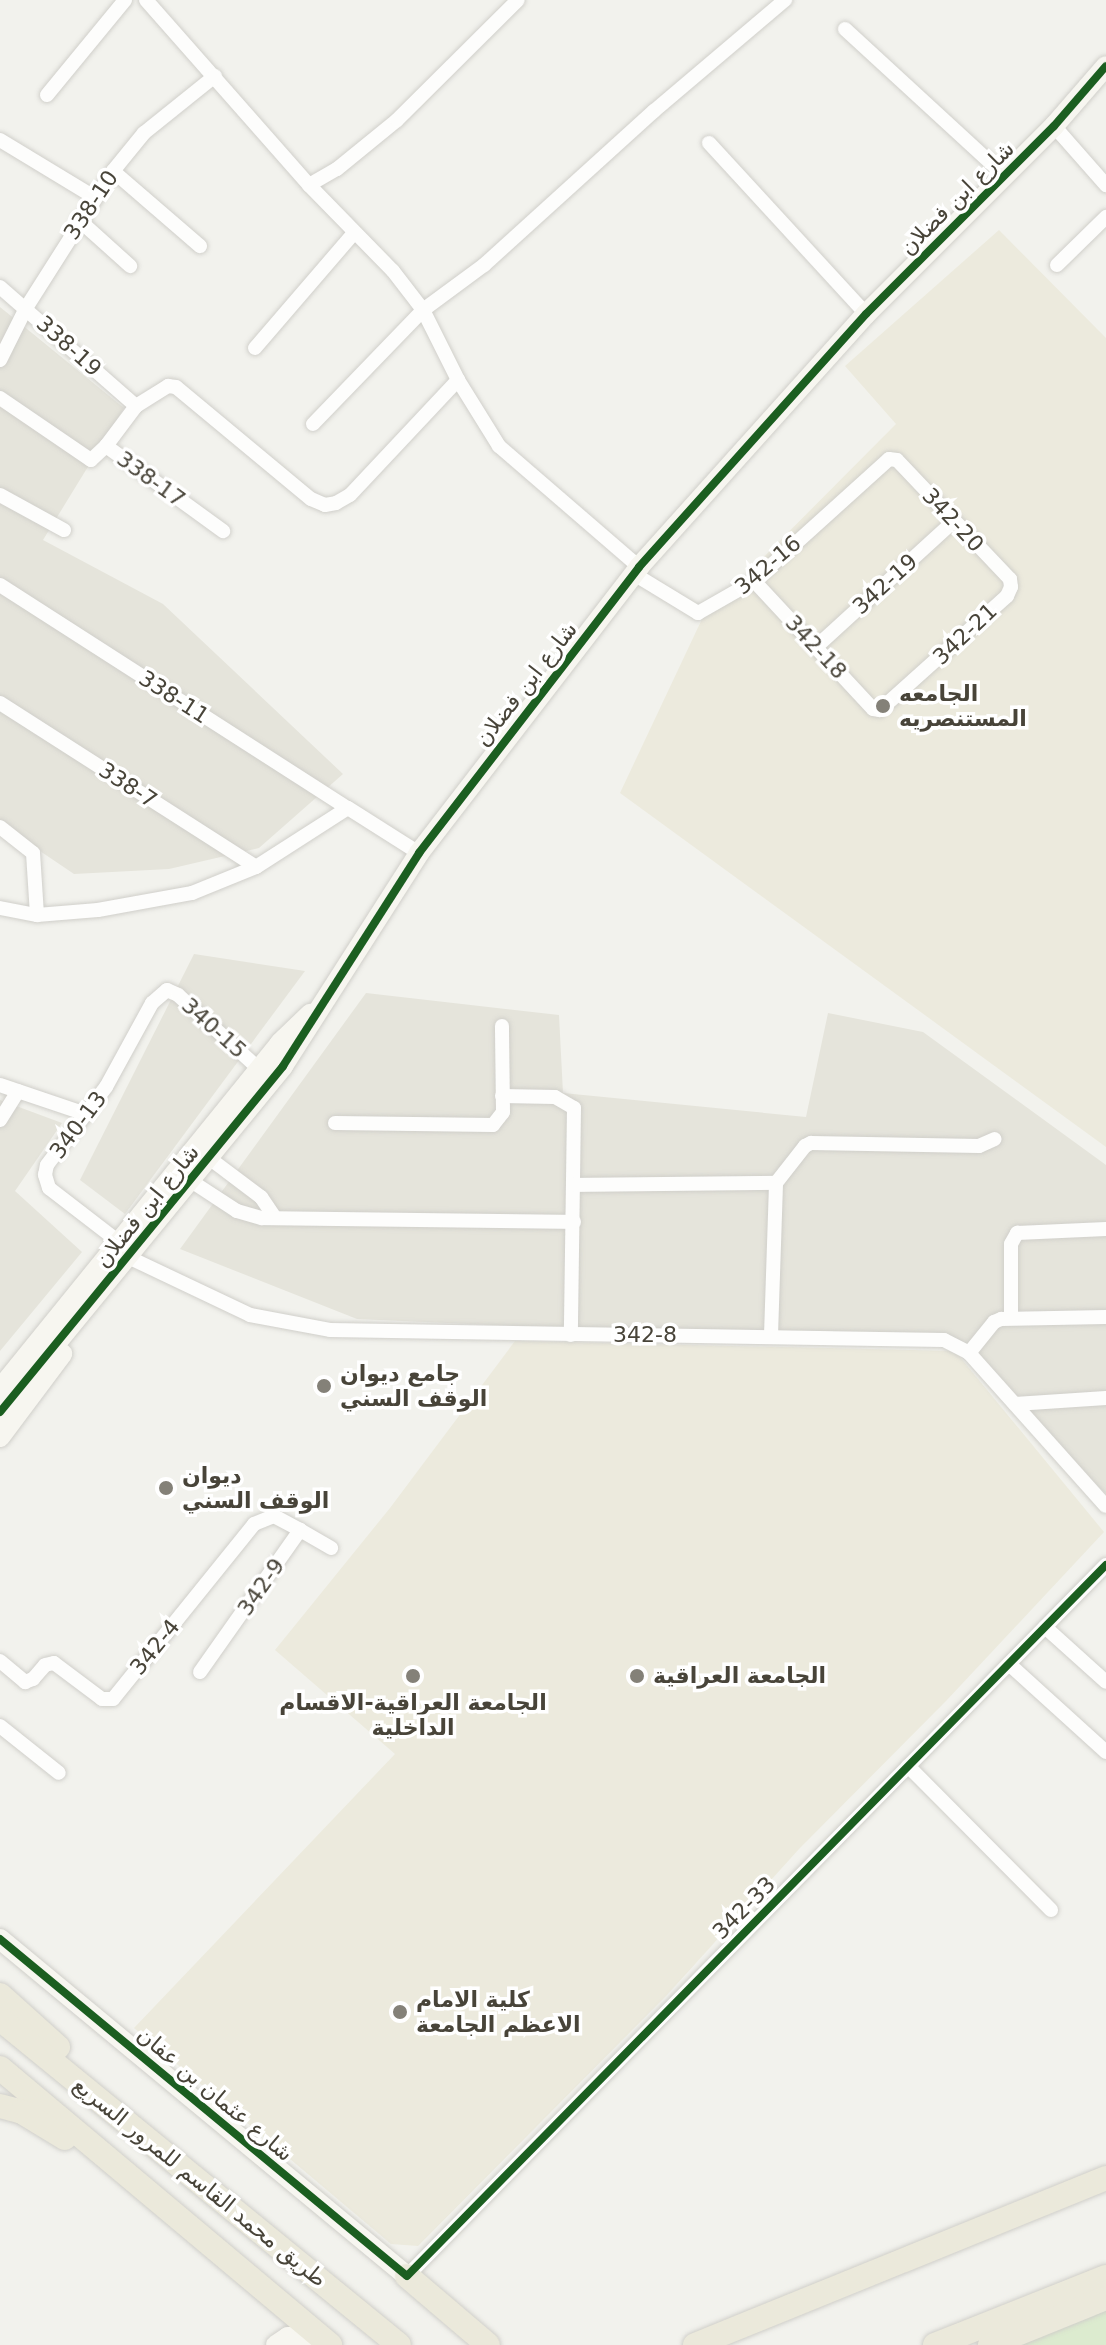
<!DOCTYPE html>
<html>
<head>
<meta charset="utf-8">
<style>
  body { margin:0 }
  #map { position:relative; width:1106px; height:2345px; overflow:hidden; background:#f2f2ed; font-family:"DejaVu Sans","Noto Sans Arabic",sans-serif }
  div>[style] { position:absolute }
  .residential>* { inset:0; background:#e5e4db }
  .education>* { inset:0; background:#eceadd }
  .green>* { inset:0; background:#dcebcf }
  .roads { filter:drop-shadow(0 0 2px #d0cfca) drop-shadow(0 0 2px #d0cfca) }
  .street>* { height:14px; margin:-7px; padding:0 7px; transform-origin:7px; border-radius:7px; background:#fdfdfc }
  .secondary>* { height:20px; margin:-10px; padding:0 10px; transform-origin:10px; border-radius:10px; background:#f7f6f0 }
  .highway>* { height:24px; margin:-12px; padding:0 12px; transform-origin:12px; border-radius:12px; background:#ebe9db }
  .cycleway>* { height:8px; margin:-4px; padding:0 4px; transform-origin:4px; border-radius:4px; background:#1b5e20 }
  .dots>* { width:22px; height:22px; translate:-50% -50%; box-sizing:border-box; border:4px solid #fff; border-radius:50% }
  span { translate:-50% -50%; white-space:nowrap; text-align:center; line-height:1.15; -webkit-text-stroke:7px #fff; paint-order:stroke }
  .street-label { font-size:22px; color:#484439 }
  .poi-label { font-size:22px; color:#484439; font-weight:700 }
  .left { translate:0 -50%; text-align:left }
</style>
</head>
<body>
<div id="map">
  <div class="residential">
    <i style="clip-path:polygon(0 307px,124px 408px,43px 540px,163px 604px,343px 774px,259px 848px,169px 869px,74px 874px,0 824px)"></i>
    <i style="clip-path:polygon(194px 954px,305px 971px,125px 1214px,80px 1180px)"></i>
    <i style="clip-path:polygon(366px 993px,559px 1015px,563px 1093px,806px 1117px,828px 1013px,923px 1032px,1106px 1165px,1106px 1494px,955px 1345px,357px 1319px,180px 1249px)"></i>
    <i style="clip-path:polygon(0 1100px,62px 1123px,15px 1191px,82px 1252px,0 1351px)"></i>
  </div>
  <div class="education">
    <i style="clip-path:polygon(999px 230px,1106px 338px,1106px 1147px,620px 793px,702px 619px,896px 424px,845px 366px)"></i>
    <i style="clip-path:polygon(515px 1341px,955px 1351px,1104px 1532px,946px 1701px,799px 1849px,667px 1995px,418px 2246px,391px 2244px,134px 2028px,395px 1754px,275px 1650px,390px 1508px)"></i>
  </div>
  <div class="green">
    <i style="clip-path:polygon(1106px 2306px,1106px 2345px,1011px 2345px)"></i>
  </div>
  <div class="roads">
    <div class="street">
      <i style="left:146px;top:0;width:247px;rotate:48.6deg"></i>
      <i style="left:309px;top:185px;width:120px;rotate:45.7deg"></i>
      <i style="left:393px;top:271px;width:49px;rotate:52.4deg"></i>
      <i style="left:423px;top:310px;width:78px;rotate:63.4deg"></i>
      <i style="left:458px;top:380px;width:78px;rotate:58.2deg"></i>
      <i style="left:499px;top:446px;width:185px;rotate:40.8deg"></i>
      <i style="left:845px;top:29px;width:216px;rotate:42.6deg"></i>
      <i style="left:47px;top:95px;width:123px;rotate:-50.6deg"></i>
      <i style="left:1054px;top:126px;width:79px;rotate:48.6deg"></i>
      <i style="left:0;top:140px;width:110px;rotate:31.2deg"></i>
      <i style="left:709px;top:143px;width:232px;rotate:47.4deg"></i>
      <i style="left:113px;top:171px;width:115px;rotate:40.8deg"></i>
      <i style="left:309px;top:185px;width:32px;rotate:-30deg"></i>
      <i style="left:337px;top:169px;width:77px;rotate:-39.2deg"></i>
      <i style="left:397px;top:120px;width:170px;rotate:-44.8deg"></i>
      <i style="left:79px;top:220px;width:69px;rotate:42deg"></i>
      <i style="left:1057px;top:265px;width:69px;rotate:-44.4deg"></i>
      <i style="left:0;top:287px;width:181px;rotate:41.2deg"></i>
      <i style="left:255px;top:348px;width:152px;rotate:-49.3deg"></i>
      <i style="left:0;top:360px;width:58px;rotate:-63.4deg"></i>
      <i style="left:26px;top:308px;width:162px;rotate:-57.6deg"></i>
      <i style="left:113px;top:171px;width:49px;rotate:-50.8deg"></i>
      <i style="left:144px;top:133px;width:91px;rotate:-38.8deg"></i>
      <i style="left:0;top:398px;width:110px;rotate:34.3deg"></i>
      <i style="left:91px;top:460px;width:21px;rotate:-43deg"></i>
      <i style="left:106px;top:446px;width:145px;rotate:36deg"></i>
      <i style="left:313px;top:424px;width:158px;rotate:-46deg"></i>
      <i style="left:423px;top:310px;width:76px;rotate:-36.4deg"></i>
      <i style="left:484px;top:265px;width:229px;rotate:-42.2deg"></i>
      <i style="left:654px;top:111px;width:172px;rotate:-40.3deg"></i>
      <i style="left:106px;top:446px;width:50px;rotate:-53.1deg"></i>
      <i style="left:136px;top:406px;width:38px;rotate:-32deg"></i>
      <i style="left:168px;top:386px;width:8px;rotate:7deg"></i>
      <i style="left:176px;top:387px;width:175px;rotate:39.7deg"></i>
      <i style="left:311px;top:499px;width:15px;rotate:23deg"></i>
      <i style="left:325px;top:505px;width:11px;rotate:-10deg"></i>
      <i style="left:336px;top:503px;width:16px;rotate:-30deg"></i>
      <i style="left:350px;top:495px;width:158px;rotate:-46.8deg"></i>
      <i style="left:0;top:495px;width:73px;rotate:28.7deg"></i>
      <i style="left:634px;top:574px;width:75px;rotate:31.4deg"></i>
      <i style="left:698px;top:613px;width:64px;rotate:-29.7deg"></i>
      <i style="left:754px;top:581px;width:182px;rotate:-42.1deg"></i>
      <i style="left:889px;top:459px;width:8px;rotate:7deg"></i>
      <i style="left:897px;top:460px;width:164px;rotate:46.5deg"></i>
      <i style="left:1010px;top:579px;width:8px;rotate:83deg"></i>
      <i style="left:1011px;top:587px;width:10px;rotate:114deg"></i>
      <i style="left:1007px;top:596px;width:171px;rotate:138.1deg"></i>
      <i style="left:880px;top:710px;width:7px;rotate:-172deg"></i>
      <i style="left:873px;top:709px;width:175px;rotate:-132.9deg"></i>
      <i style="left:0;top:585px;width:413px;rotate:32.7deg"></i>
      <i style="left:816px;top:647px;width:187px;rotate:-42.4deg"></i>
      <i style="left:0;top:703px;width:304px;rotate:32.6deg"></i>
      <i style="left:0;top:827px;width:42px;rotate:38.2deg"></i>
      <i style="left:33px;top:853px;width:62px;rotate:86.3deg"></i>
      <i style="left:0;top:908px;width:38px;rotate:11deg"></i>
      <i style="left:37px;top:915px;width:61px;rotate:-4.7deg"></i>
      <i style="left:98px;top:910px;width:96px;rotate:-10.3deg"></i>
      <i style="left:192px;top:893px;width:69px;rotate:-22.1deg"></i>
      <i style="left:256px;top:867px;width:109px;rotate:-32.7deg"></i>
      <i style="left:348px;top:808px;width:84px;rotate:32.4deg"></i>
      <i style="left:0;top:1085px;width:91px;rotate:18.6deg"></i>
      <i style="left:502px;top:1096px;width:53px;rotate:1.1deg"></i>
      <i style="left:555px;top:1097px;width:22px;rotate:30deg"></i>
      <i style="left:574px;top:1108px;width:227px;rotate:90.8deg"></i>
      <i style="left:0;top:1120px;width:34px;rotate:-58deg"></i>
      <i style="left:335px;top:1123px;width:158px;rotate:0.7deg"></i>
      <i style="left:493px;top:1125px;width:16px;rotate:-52deg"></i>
      <i style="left:503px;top:1112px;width:86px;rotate:-90.7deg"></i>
      <i style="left:209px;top:1158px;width:65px;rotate:36.9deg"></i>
      <i style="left:261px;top:1197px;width:25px;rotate:56deg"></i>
      <i style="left:191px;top:1181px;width:55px;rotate:33.1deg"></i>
      <i style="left:237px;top:1211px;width:26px;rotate:16deg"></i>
      <i style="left:262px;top:1218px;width:312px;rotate:0.7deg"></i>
      <i style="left:575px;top:1185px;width:201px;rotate:-0.6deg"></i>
      <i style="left:119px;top:1242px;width:88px;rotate:-142.4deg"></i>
      <i style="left:49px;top:1188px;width:14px;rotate:-107deg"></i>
      <i style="left:45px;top:1175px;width:10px;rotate:-79deg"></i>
      <i style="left:47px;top:1165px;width:98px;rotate:-52.9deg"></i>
      <i style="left:106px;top:1087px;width:96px;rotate:-61.3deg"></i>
      <i style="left:152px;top:1003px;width:20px;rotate:-41deg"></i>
      <i style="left:167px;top:990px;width:12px;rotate:24deg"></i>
      <i style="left:178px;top:995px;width:110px;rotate:42.4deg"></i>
      <i style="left:128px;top:1257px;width:135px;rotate:25.4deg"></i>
      <i style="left:250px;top:1315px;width:81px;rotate:10.6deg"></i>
      <i style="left:330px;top:1330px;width:614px;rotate:0.93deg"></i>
      <i style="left:944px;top:1340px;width:28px;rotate:27deg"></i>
      <i style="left:969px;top:1353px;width:205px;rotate:48.2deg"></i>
      <i style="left:1011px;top:1316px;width:72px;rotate:-90deg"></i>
      <i style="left:1011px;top:1244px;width:13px;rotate:-61deg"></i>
      <i style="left:1017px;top:1233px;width:89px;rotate:-2.6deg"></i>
      <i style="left:771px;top:1335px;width:152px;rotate:-88.1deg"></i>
      <i style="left:776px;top:1183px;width:47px;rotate:-51.9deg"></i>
      <i style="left:805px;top:1146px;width:7px;rotate:-27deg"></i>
      <i style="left:811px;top:1143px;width:168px;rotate:1deg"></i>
      <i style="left:979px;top:1146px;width:17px;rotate:-24deg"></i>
      <i style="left:969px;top:1353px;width:40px;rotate:-51deg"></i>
      <i style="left:994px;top:1322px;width:8px;rotate:-23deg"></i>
      <i style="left:1001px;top:1319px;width:105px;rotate:-1.1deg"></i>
      <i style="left:1015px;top:1404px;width:91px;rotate:-3.8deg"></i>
      <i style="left:1045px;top:1627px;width:82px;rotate:42deg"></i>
      <i style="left:0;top:1661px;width:33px;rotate:40deg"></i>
      <i style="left:25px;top:1682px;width:9px;rotate:-21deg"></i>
      <i style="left:33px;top:1679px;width:18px;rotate:-49deg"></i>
      <i style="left:45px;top:1665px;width:9px;rotate:-13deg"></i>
      <i style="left:54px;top:1663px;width:60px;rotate:36.9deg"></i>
      <i style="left:102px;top:1699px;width:11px"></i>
      <i style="left:113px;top:1699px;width:225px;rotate:-51.1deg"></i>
      <i style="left:254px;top:1524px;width:22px;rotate:-22deg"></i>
      <i style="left:274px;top:1516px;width:30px;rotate:28deg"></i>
      <i style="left:1009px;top:1664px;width:131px;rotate:42.2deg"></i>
      <i style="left:200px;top:1672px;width:174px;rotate:-54.8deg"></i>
      <i style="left:300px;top:1530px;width:36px;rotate:30deg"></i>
      <i style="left:0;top:1726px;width:75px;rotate:38.5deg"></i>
      <i style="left:908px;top:1766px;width:203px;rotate:45.2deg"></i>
      <i style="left:407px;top:2276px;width:997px;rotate:-45.49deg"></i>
    </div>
    <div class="secondary">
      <i style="left:0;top:1389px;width:445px;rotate:-51deg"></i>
      <i style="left:280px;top:1043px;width:42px;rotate:-44deg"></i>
      <i style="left:0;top:1412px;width:447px;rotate:-50.7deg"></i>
      <i style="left:283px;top:1066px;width:253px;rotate:-57.4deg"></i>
      <i style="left:419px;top:853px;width:361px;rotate:-52.4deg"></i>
      <i style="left:639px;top:567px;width:340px;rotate:-48.1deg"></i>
      <i style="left:866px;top:314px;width:266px;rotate:-45deg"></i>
      <i style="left:1054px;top:126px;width:79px;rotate:-49.1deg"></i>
      <i style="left:0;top:1437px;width:104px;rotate:-53.2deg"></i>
      <i style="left:0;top:1939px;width:528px;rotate:39.63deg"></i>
      <i style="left:276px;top:2345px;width:14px;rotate:-34deg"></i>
      <i style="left:288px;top:2337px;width:38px;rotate:7deg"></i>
    </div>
    <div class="highway">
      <i style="left:0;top:1995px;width:78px;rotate:41.9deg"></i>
      <i style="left:0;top:2019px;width:515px;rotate:39.25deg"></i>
      <i style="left:0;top:2068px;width:431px;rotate:40deg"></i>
      <i style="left:0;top:2106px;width:23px;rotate:15deg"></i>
      <i style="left:22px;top:2112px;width:50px;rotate:31.2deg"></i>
      <i style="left:407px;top:2276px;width:106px;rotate:40.4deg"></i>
      <i style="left:695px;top:2345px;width:444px;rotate:-22.1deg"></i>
      <i style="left:935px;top:2345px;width:184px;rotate:-21.7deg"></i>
      <i style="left:990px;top:2345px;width:125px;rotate:-22.1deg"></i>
    </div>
  </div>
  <div class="cycleway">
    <i style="left:0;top:1412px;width:447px;rotate:-50.7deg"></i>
    <i style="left:283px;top:1066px;width:253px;rotate:-57.4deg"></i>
    <i style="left:419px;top:853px;width:361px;rotate:-52.4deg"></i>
    <i style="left:639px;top:567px;width:340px;rotate:-48.1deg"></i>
    <i style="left:866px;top:314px;width:266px;rotate:-45deg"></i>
    <i style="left:1054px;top:126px;width:79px;rotate:-49.1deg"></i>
    <i style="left:0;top:1939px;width:528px;rotate:39.63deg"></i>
    <i style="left:407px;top:2276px;width:997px;rotate:-45.49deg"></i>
  </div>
  <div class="dots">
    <i style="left:883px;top:706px;background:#848178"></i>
    <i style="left:324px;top:1386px;background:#848178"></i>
    <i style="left:166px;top:1488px;background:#848178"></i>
    <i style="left:413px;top:1676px;background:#848178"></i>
    <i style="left:637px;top:1676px;background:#848178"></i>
    <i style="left:400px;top:2012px;background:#848178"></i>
  </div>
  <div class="street-label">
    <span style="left:957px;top:198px;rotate:-45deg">شارع ابن فضلان</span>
    <span style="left:91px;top:205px;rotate:-56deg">338-10</span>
    <span style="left:69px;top:346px;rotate:42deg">338-19</span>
    <span style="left:151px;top:479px;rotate:36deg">338-17</span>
    <span style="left:953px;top:520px;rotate:47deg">342-20</span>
    <span style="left:768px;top:565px;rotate:-40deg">342-16</span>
    <span style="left:885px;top:584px;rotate:-42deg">342-19</span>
    <span style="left:965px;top:634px;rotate:-43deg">342-21</span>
    <span style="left:816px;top:647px;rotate:47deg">342-18</span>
    <span style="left:526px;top:684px;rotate:-52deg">شارع ابن فضلان</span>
    <span style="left:174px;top:697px;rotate:33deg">338-11</span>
    <span style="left:128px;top:785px;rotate:33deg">338-7</span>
    <span style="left:214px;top:1028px;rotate:42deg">340-15</span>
    <span style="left:78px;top:1125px;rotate:-53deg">340-13</span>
    <span style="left:147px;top:1206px;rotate:-51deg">شارع ابن فضلان</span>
    <span style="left:645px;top:1335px">342-8</span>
    <span style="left:261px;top:1587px;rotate:-55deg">342-9</span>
    <span style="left:155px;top:1647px;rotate:-51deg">342-4</span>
    <span style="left:744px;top:1908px;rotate:-45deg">342-33</span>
    <span style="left:215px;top:2094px;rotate:40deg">شارع عثمان بن عفان</span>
    <span style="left:200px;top:2182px;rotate:39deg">طريق محمد القاسم للمرور السريع</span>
  </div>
  <div class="poi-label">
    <span class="left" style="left:899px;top:706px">الجامعه<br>المستنصريه</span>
    <span class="left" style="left:340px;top:1386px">جامع ديوان<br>الوقف السني</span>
    <span class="left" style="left:182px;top:1488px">ديوان<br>الوقف السني</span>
    <span class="left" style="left:653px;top:1676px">الجامعة العراقية</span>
    <span style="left:413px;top:1715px">الجامعة العراقية-الاقسام<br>الداخلية</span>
    <span class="left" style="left:416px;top:2012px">كلية الامام<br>الاعظم الجامعة</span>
  </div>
</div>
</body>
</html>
